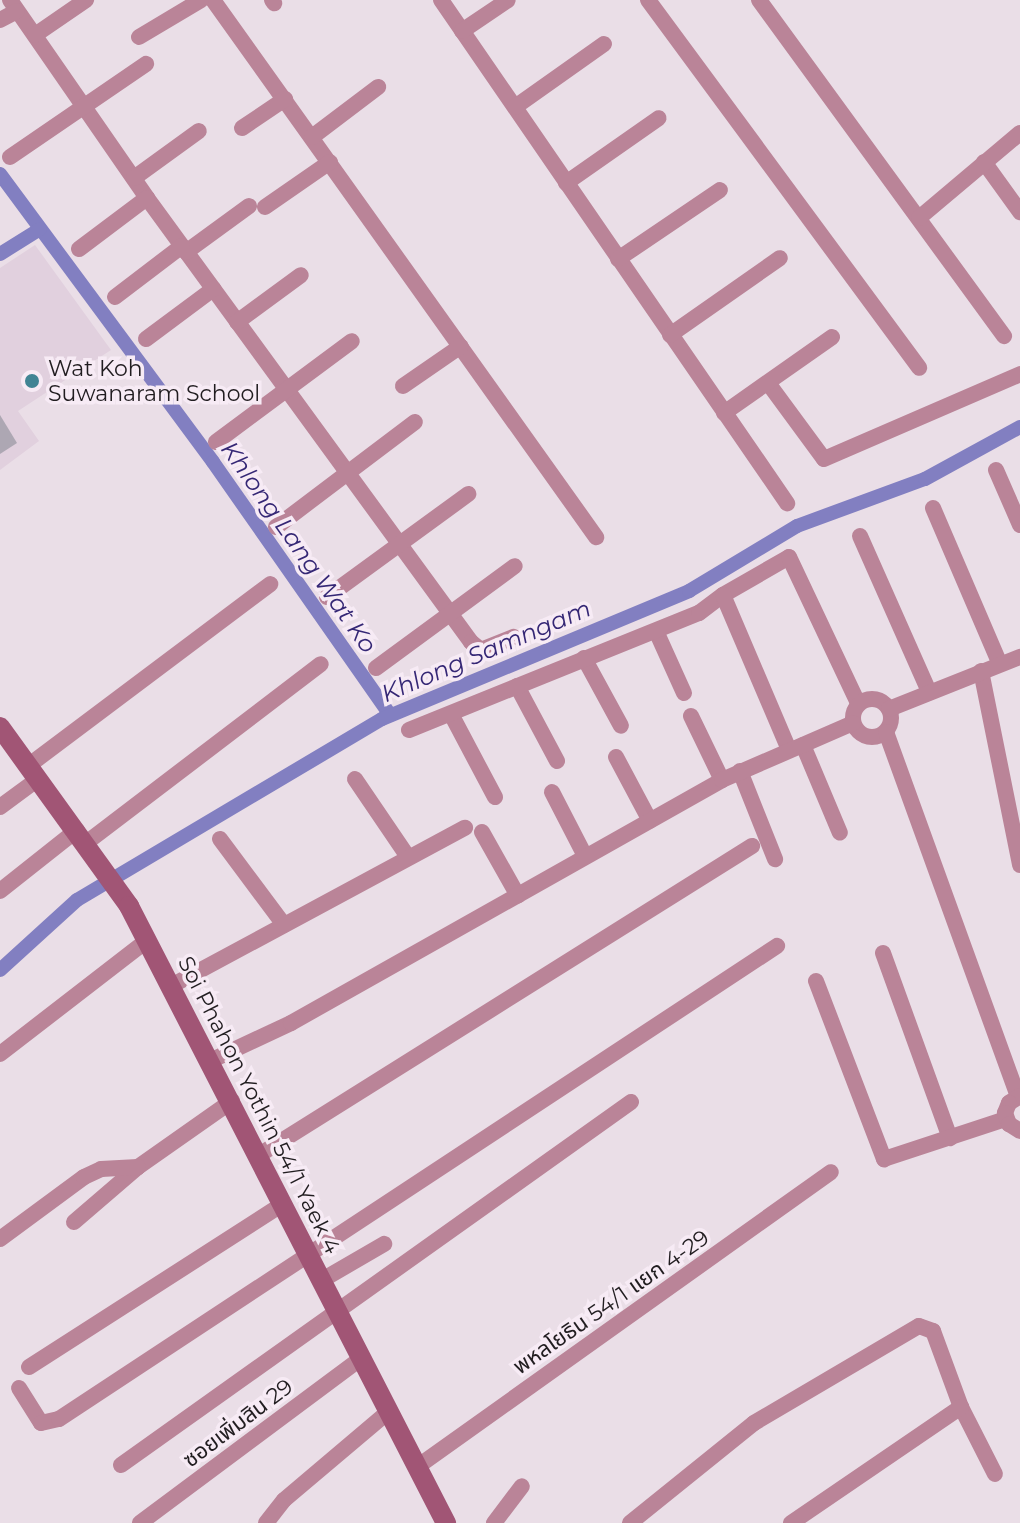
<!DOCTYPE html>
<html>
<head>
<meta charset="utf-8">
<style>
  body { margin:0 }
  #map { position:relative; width:1020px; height:1523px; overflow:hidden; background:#eadee7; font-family:Montserrat,"Noto Sans Thai",sans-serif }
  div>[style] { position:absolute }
  .built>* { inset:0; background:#e1d0de }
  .canal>* { height:14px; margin:-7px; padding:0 7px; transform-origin:7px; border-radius:7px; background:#827fc1 }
  .building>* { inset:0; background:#ada7b3 }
  .street>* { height:16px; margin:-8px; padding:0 8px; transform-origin:8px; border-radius:8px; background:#ba8498 }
  .street>.ring { margin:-8px; padding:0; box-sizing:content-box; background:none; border:16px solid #ba8498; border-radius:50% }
  .secondary>* { height:20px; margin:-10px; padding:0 10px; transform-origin:10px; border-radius:10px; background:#a15575 }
  .dots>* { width:22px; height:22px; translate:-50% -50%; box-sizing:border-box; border:4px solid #f7ebf5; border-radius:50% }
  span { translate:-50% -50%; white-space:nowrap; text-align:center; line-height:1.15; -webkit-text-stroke:7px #f7ebf5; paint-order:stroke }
  .poi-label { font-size:22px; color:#211d20 }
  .left { translate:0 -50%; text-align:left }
  .street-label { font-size:22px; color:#211d20 }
  .water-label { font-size:24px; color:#352775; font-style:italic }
</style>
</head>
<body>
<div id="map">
  <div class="built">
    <i style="clip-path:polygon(35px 245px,111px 350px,18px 411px,39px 441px,0 470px,0 268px)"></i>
  </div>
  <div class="canal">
    <i style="left:0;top:174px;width:358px;rotate:53.5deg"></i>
    <i style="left:213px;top:462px;width:309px;rotate:55deg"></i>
    <i style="left:0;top:254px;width:47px;rotate:-32deg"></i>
    <i style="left:0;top:970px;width:104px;rotate:-42.3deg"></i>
    <i style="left:77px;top:900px;width:355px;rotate:-30.7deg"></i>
    <i style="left:382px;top:719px;width:333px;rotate:-22.6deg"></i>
    <i style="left:689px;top:591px;width:126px;rotate:-31deg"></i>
    <i style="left:797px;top:526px;width:136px;rotate:-20.2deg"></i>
    <i style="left:925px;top:479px;width:108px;rotate:-28.7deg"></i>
  </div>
  <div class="building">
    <i style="clip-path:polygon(0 415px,17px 443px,0 454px)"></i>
  </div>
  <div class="street">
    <i style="left:10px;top:0;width:241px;rotate:55.3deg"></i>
    <i style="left:147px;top:198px;width:550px;rotate:53.88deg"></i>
    <i style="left:471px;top:642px;width:13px;rotate:39deg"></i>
    <i style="left:481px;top:650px;width:35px;rotate:-22deg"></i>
    <i style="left:213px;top:0;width:660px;rotate:54.5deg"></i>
    <i style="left:272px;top:0;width:4px;rotate:56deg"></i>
    <i style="left:441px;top:0;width:611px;rotate:55.48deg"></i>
    <i style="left:648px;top:0;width:457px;rotate:53.6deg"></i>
    <i style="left:759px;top:0;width:416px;rotate:53.9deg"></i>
    <i style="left:0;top:20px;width:19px;rotate:-28deg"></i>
    <i style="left:462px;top:31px;width:55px;rotate:-34deg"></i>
    <i style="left:35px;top:35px;width:62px;rotate:-34.5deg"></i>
    <i style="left:139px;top:37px;width:72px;rotate:-30.8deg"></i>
    <i style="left:515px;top:107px;width:109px;rotate:-35.3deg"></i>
    <i style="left:242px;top:128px;width:52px;rotate:-34deg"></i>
    <i style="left:312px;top:137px;width:83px;rotate:-37.1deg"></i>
    <i style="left:10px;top:157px;width:165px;rotate:-34.4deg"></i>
    <i style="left:984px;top:162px;width:62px;rotate:54.2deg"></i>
    <i style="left:134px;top:178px;width:80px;rotate:-35.9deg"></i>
    <i style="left:566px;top:183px;width:113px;rotate:-35deg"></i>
    <i style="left:265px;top:207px;width:79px;rotate:-34.7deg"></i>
    <i style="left:919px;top:218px;width:132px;rotate:-40.1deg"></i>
    <i style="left:79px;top:249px;width:85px;rotate:-36.9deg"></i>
    <i style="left:186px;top:252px;width:78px;rotate:-36.1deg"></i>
    <i style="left:618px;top:259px;width:123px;rotate:-34.1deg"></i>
    <i style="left:115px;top:297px;width:84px;rotate:-37.3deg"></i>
    <i style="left:237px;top:322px;width:79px;rotate:-36.3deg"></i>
    <i style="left:670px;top:335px;width:134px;rotate:-35deg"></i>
    <i style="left:146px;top:339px;width:84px;rotate:-36.7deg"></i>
    <i style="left:768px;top:383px;width:94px;rotate:53.6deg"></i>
    <i style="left:824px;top:459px;width:214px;rotate:-23.4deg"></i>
    <i style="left:403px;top:386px;width:70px;rotate:-34.6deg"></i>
    <i style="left:724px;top:413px;width:132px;rotate:-35.1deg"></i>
    <i style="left:216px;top:442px;width:169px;rotate:-36.6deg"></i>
    <i style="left:996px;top:470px;width:60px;rotate:66.4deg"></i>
    <i style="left:933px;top:508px;width:170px;rotate:66.8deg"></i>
    <i style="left:276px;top:527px;width:174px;rotate:-37.1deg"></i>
    <i style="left:860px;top:536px;width:171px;rotate:66.1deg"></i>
    <i style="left:723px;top:595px;width:76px;rotate:-29.9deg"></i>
    <i style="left:789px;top:557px;width:161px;rotate:64.7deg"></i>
    <i style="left:327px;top:597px;width:175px;rotate:-36.1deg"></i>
    <i style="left:656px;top:631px;width:68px;rotate:65.7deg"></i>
    <i style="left:584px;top:658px;width:77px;rotate:61.4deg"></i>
    <i style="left:376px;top:668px;width:172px;rotate:-36.3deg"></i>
    <i style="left:981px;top:671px;width:198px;rotate:78.6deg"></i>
    <i style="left:517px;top:686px;width:85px;rotate:61.9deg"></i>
    <i class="ring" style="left:853px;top:699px;width:22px;height:22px"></i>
    <i style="left:889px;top:709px;width:141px;rotate:-21.7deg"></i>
    <i style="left:451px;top:714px;width:94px;rotate:62.1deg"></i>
    <i style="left:691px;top:716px;width:71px;rotate:64.2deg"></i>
    <i style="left:409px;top:730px;width:313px;rotate:-22deg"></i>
    <i style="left:699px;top:613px;width:30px;rotate:-37deg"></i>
    <i style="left:723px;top:595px;width:168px;rotate:66.9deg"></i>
    <i style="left:886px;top:732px;width:387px;rotate:70.1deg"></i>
    <i style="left:803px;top:745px;width:95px;rotate:67.2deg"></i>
    <i style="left:616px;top:757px;width:72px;rotate:62deg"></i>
    <i style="left:28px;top:766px;width:303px;rotate:-36.9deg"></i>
    <i style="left:740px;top:771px;width:95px;rotate:68.3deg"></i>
    <i style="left:355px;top:779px;width:94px;rotate:55.8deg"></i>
    <i style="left:552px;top:792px;width:72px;rotate:62.7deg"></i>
    <i style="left:0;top:807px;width:47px;rotate:-36.4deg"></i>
    <i style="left:482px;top:832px;width:73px;rotate:60.6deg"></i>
    <i style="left:220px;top:839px;width:107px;rotate:53.3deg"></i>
    <i style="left:86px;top:843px;width:295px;rotate:-37.3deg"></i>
    <i style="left:0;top:891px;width:98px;rotate:-38.4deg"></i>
    <i style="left:883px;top:953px;width:197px;rotate:70.1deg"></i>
    <i style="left:816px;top:981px;width:191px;rotate:69.1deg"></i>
    <i style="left:884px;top:1159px;width:128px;rotate:-18.2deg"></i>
    <i style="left:171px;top:986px;width:334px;rotate:-28.3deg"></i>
    <i style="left:0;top:1054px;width:185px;rotate:-37.7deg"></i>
    <i style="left:210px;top:1061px;width:89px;rotate:-25.1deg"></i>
    <i style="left:291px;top:1023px;width:495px;rotate:-29.4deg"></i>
    <i style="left:722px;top:780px;width:143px;rotate:-23.5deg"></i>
    <i style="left:1020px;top:1096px;width:13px;rotate:148deg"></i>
    <i style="left:1009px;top:1103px;width:11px;rotate:112deg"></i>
    <i style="left:1005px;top:1113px;width:12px;rotate:70deg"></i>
    <i style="left:1009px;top:1124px;width:13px;rotate:32deg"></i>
    <i style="left:259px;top:1155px;width:582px;rotate:-32.08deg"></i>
    <i style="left:74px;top:1222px;width:84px;rotate:-40.7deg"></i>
    <i style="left:138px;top:1167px;width:115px;rotate:-35.1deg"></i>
    <i style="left:0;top:1239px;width:104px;rotate:-36.4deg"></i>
    <i style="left:84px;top:1177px;width:19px;rotate:-25deg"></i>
    <i style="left:101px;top:1169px;width:37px;rotate:-3deg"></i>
    <i style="left:322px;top:1280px;width:72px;rotate:-30.1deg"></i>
    <i style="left:29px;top:1367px;width:302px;rotate:-32.7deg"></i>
    <i style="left:19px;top:1388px;width:41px;rotate:57.8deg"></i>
    <i style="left:41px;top:1423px;width:18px;rotate:-13deg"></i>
    <i style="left:59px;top:1419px;width:860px;rotate:-33.38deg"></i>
    <i style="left:121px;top:1465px;width:626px;rotate:-35.44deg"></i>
    <i style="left:417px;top:1467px;width:508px;rotate:-35.47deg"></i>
    <i style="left:140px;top:1523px;width:276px;rotate:-36.7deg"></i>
    <i style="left:266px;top:1523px;width:29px;rotate:-52deg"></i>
    <i style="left:284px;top:1500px;width:136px;rotate:-40.2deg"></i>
    <i style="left:494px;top:1523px;width:46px;rotate:-52.9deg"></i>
    <i style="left:630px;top:1523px;width:159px;rotate:-38.9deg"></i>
    <i style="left:754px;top:1423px;width:191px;rotate:-30.5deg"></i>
    <i style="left:919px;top:1326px;width:15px;rotate:20deg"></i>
    <i style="left:933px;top:1331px;width:81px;rotate:69.8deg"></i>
    <i style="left:961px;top:1407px;width:75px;rotate:63.1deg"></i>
    <i style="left:791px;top:1523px;width:206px;rotate:-34.3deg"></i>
  </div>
  <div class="secondary">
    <i style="left:0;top:727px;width:221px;rotate:54.2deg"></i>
    <i style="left:129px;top:906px;width:694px;rotate:62.81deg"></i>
  </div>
  <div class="dots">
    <i style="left:32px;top:381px;background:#418494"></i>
  </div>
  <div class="poi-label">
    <span class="left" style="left:48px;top:381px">Wat Koh<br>Suwanaram School</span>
  </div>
  <div class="street-label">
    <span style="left:259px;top:1105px;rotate:63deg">Soi Phahon Yothin 54/1 Yaek 4</span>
    <span style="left:611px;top:1302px;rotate:-35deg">พหลโยธิน 54/1 แยก 4-29</span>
    <span style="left:238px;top:1423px;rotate:-37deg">ซอยเพิ่มสิน 29</span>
  </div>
  <div class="water-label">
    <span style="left:299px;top:547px;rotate:55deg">Khlong Lang Wat Ko</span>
    <span style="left:486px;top:651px;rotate:-23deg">Khlong Samngam</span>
  </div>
</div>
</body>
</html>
